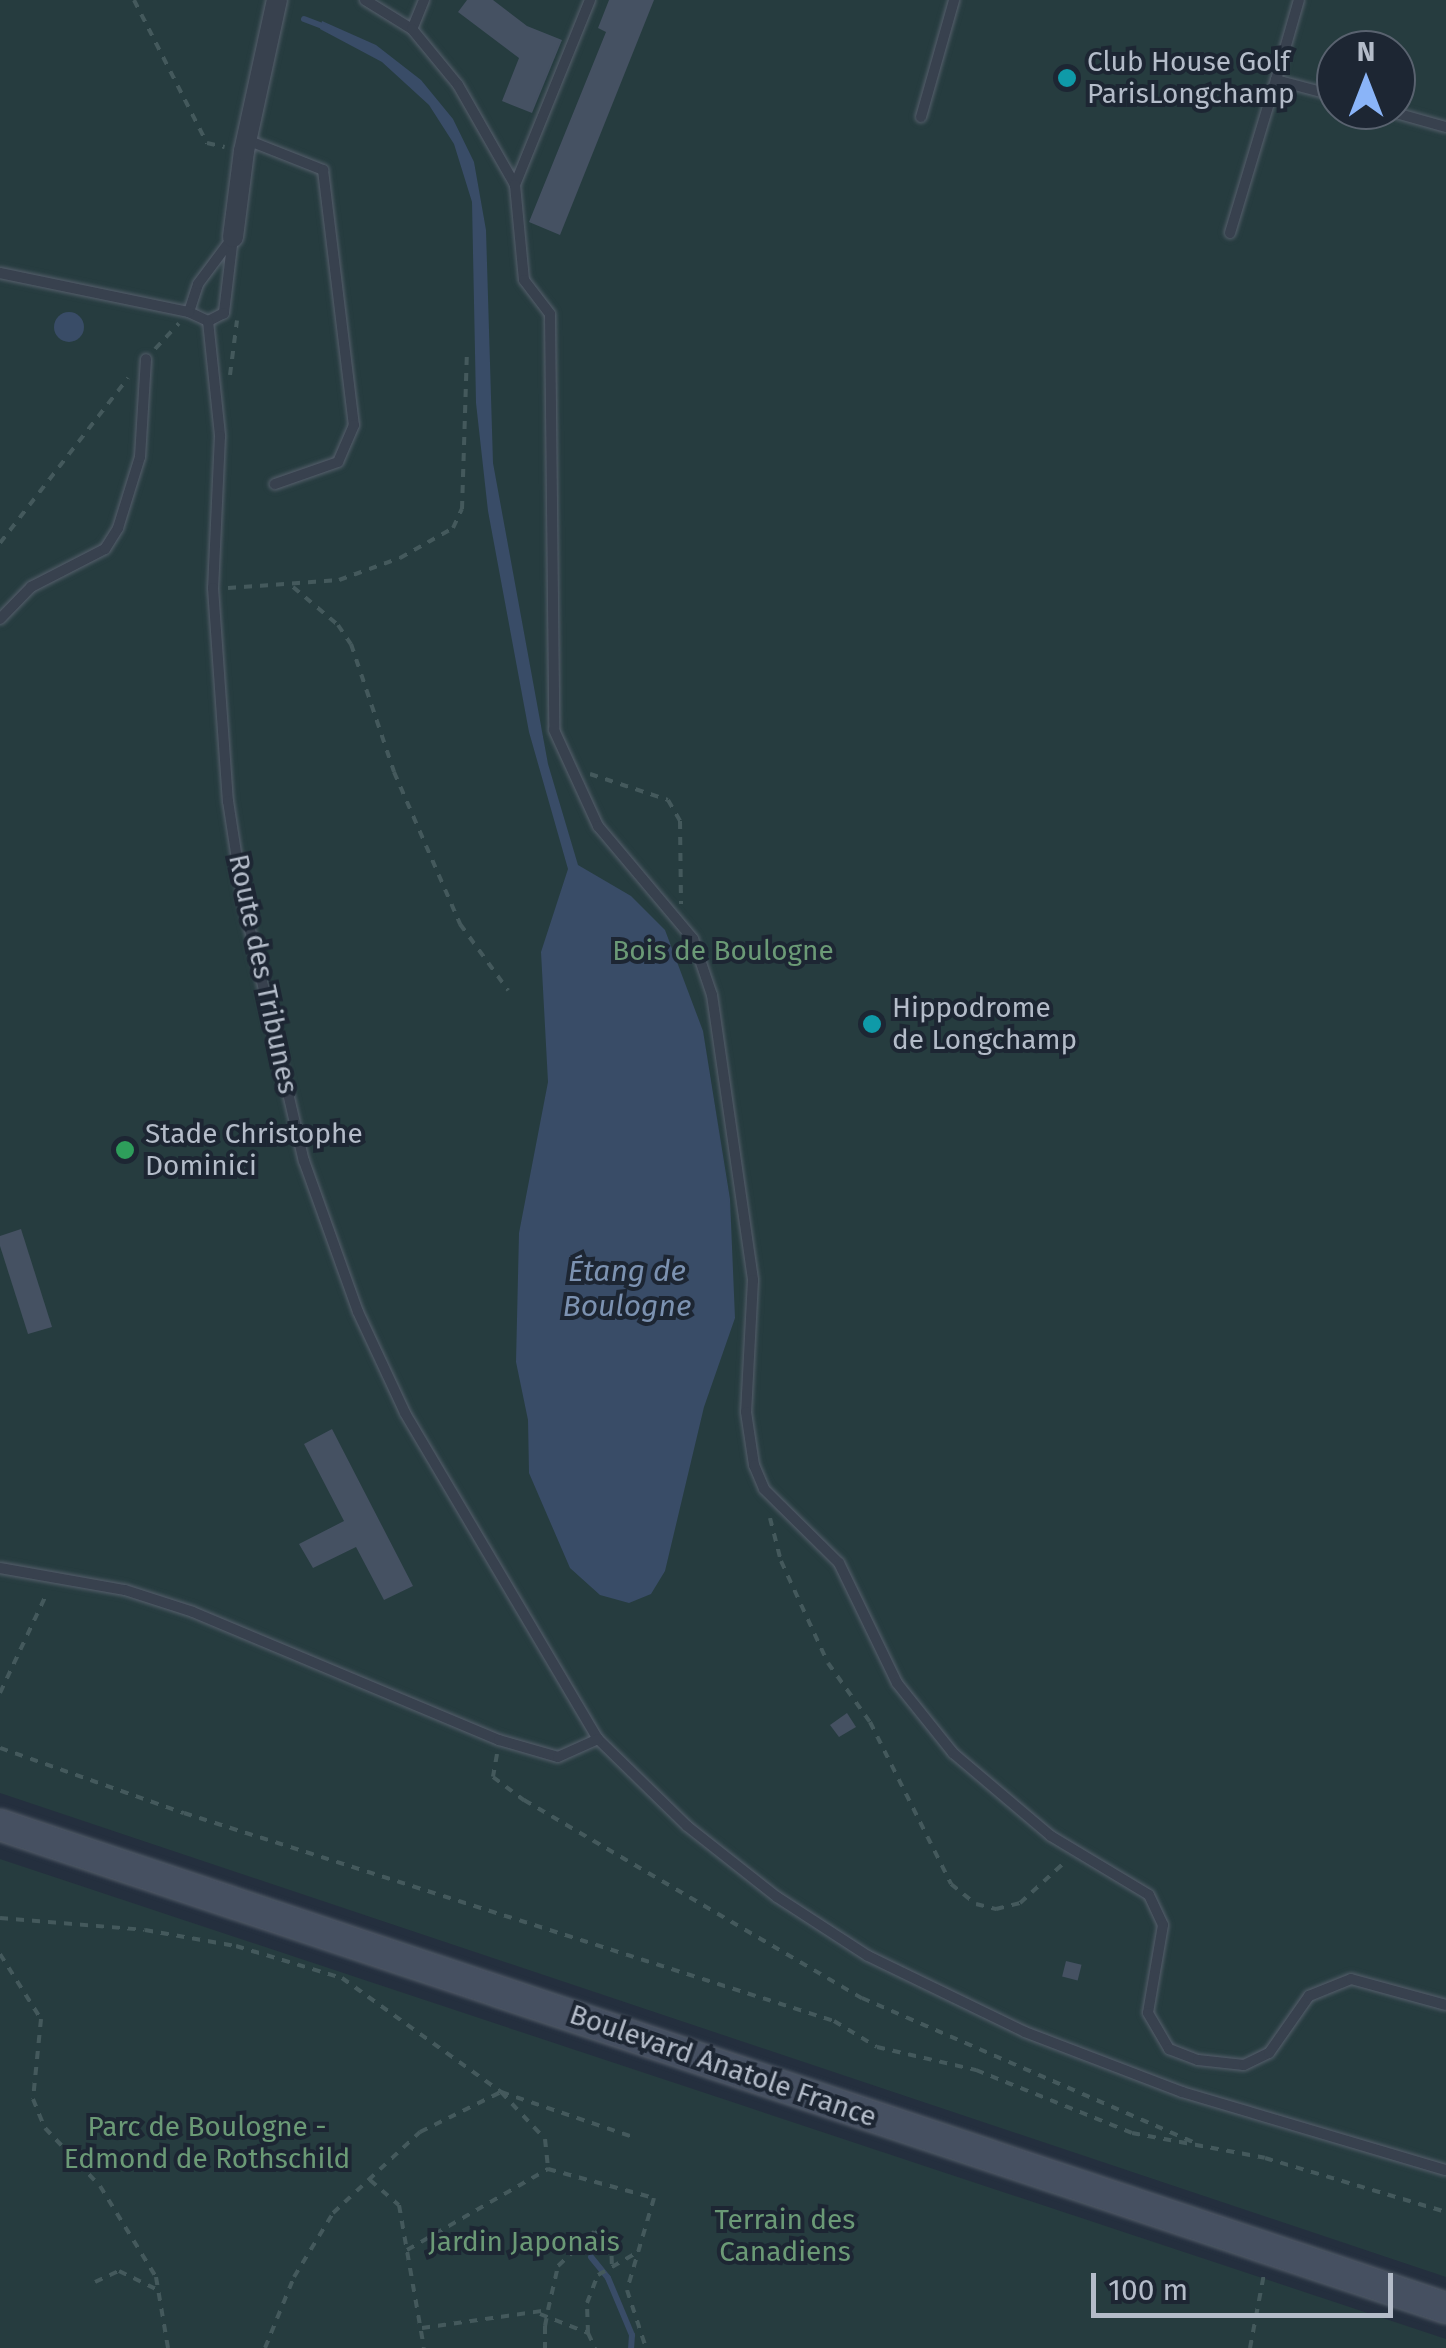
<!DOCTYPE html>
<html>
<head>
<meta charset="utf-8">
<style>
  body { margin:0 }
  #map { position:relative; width:1446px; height:2348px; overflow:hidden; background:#242f3e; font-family:"Fira Sans",sans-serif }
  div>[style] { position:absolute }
  .green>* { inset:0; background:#263c3f }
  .water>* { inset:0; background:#394c67 }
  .round { border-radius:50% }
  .stream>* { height:6px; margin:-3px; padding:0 3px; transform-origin:3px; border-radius:3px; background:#394c67 }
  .building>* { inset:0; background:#455162; transform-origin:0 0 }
  .path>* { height:4px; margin-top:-2px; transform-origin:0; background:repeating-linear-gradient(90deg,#44595c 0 8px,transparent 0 16px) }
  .roads { filter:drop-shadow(0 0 2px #565f6c) drop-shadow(0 0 2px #565f6c) }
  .lane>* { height:10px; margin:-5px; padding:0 5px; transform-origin:5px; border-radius:5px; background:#38414e }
  .street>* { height:20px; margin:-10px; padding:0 10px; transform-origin:10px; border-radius:10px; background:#38414e }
  .secondary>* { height:30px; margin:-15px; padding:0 15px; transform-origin:15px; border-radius:15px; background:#465061 }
  .path-bridge>* { height:4px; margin-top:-2px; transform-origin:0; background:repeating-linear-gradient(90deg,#44595c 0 8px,transparent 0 16px) }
  .dots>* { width:28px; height:28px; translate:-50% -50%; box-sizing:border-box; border:5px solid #1d2633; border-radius:50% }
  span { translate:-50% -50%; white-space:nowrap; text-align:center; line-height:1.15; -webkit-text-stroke:8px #1d2633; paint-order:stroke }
  .poi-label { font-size:28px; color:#b4bcc9 }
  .left { translate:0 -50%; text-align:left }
  .park-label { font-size:28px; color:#6b9a76 }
  .street-label { font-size:28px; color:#b4bcc9 }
  .water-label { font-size:30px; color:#7c92b1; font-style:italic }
  .north { position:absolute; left:1316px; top:30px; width:100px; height:100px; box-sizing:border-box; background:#1d2633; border:2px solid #59626f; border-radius:50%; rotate:0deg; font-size:28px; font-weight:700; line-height:40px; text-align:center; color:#b4bcc9 }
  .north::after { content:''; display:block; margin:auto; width:35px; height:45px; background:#8ab4f8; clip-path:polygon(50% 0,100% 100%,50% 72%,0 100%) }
  .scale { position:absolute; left:1091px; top:2273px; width:302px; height:45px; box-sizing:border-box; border:5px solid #b4bcc9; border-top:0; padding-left:12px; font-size:30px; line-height:35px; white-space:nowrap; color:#b4bcc9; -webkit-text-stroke:8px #1d2633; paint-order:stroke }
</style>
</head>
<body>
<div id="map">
  <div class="green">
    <i style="clip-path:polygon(evenodd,0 0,1446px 0,1446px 2277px,0 1793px,0 0,1336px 50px,1396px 50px,1396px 110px,1336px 110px,1336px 50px)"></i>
    <i style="clip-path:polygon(0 1859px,1446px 2339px,1446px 2348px,0 2348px)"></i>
  </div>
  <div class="water">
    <i style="clip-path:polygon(322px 21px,376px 45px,421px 80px,453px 119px,474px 162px,486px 230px,493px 463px,548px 764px,578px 865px,631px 896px,665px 930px,703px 1031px,730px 1199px,735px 1318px,704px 1407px,665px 1571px,651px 1594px,629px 1603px,600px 1595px,570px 1568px,529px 1473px,528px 1420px,516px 1362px,519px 1233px,548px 1082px,541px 952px,568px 869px,529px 732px,488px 511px,476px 403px,472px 202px,454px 144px,429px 105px,382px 62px,320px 29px)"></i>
    <i class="round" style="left:54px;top:312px;width:30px;height:30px"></i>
  </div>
  <div class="stream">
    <i style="left:304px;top:19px;width:26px;rotate:21deg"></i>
    <i style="left:591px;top:2257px;width:27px;rotate:51deg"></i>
    <i style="left:608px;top:2278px;width:62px;rotate:67.2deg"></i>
    <i style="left:632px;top:2335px;width:13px;rotate:94deg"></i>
  </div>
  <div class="building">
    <i style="clip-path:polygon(467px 0,493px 0,527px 26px,562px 40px,532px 113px,502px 101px,519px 58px,458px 12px)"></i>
    <i style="clip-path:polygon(609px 0,654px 0,560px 235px,529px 222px,606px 32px,598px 28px)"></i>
    <i style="clip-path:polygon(21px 1229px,52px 1327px,28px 1334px,0 1246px,0 1236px)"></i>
    <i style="clip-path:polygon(332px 1429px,413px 1586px,384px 1600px,356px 1547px,313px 1568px,299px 1544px,344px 1521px,304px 1444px)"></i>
    <i style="clip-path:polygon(847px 1713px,856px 1727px,839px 1737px,830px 1725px)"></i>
    <i style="left:1066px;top:1961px;width:16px;height:16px;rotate:14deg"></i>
  </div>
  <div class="path">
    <i style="left:134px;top:0;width:161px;rotate:63deg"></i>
    <i style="left:207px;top:143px;width:18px;rotate:13deg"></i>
    <i style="left:155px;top:349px;width:35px;rotate:-47deg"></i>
    <i style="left:230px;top:375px;width:55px;rotate:-82.7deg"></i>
    <i style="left:0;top:543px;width:209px;rotate:-52.2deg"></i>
    <i style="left:293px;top:587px;width:59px;rotate:40.2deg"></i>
    <i style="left:338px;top:625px;width:23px;rotate:56deg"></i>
    <i style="left:351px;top:644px;width:135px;rotate:71.4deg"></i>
    <i style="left:394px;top:772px;width:166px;rotate:66.5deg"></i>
    <i style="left:460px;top:924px;width:82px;rotate:54deg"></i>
    <i style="left:228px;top:588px;width:111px;rotate:-4.1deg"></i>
    <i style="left:339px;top:580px;width:65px;rotate:-19.8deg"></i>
    <i style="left:400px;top:558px;width:61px;rotate:-29.5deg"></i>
    <i style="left:453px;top:528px;width:21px;rotate:-65deg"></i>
    <i style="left:462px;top:509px;width:157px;rotate:-88.2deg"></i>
    <i style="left:590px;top:774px;width:82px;rotate:18.4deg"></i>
    <i style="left:668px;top:800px;width:24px;rotate:60deg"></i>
    <i style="left:680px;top:821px;width:83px;rotate:89.3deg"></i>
    <i style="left:770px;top:1518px;width:44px;rotate:75.7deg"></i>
    <i style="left:781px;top:1561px;width:112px;rotate:65.3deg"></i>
    <i style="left:828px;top:1663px;width:72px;rotate:54.6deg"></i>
    <i style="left:870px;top:1722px;width:181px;rotate:63.4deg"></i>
    <i style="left:951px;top:1884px;width:32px;rotate:39deg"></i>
    <i style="left:976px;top:1904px;width:21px;rotate:14deg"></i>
    <i style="left:996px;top:1909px;width:25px;rotate:-14deg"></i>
    <i style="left:1020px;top:1903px;width:62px;rotate:-42.4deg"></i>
    <i style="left:0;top:1693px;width:110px;rotate:-64.8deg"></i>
    <i style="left:0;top:1748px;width:195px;rotate:19.5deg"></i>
    <i style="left:184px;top:1813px;width:682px;rotate:17.74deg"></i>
    <i style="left:834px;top:2021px;width:50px;rotate:31.2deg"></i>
    <i style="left:877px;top:2047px;width:102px;rotate:13.1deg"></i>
    <i style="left:976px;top:2070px;width:168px;rotate:22deg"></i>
    <i style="left:1132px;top:2133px;width:135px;rotate:10.6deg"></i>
    <i style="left:1265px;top:2158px;width:189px;rotate:16.6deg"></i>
    <i style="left:497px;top:1754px;width:23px;rotate:100deg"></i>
    <i style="left:493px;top:1777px;width:39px;rotate:37deg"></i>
    <i style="left:524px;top:1800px;width:392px;rotate:30.4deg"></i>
    <i style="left:862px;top:1998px;width:365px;rotate:23.5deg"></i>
    <i style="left:0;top:1918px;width:145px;rotate:4.7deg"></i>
    <i style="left:145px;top:1930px;width:92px;rotate:10deg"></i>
    <i style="left:236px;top:1946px;width:111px;rotate:16.8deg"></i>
    <i style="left:342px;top:1978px;width:196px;rotate:35.6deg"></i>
    <i style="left:501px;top:2092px;width:139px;rotate:18.8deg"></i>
    <i style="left:0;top:1954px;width:77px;rotate:57.8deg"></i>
    <i style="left:41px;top:2019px;width:80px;rotate:95.7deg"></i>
    <i style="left:33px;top:2099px;width:31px;rotate:68deg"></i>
    <i style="left:45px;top:2128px;width:80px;rotate:46.5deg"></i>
    <i style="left:100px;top:2186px;width:107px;rotate:58.4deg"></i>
    <i style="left:156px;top:2277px;width:72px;rotate:80.4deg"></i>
    <i style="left:370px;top:2180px;width:38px;rotate:41deg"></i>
    <i style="left:399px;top:2205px;width:145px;rotate:80.1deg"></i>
    <i style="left:407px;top:2250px;width:163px;rotate:-29.9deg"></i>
    <i style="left:95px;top:2282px;width:26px;rotate:-25deg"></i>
    <i style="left:119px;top:2271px;width:43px;rotate:26deg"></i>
    <i style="left:540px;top:2314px;width:52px;rotate:21.6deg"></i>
    <i style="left:588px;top:2333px;width:17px;rotate:65deg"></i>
    <i style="left:545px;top:2326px;width:22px;rotate:90deg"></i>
    <i style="left:422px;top:2328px;width:127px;rotate:-8.1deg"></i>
    <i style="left:548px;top:2310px;width:45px;rotate:-77.2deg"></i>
    <i style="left:558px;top:2266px;width:50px;rotate:-43.4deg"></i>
    <i style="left:594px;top:2232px;width:19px;rotate:25deg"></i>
    <i style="left:611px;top:2240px;width:24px;rotate:88deg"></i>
    <i style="left:588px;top:2333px;width:30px;rotate:-92deg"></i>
    <i style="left:587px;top:2303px;width:30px;rotate:-69deg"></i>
    <i style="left:598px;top:2275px;width:46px;rotate:-29.9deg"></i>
    <i style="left:265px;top:2348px;width:77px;rotate:-67.8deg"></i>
    <i style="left:294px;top:2277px;width:75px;rotate:-58.6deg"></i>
    <i style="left:333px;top:2213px;width:119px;rotate:-43deg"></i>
    <i style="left:420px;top:2132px;width:90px;rotate:-26.3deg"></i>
    <i style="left:501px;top:2092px;width:64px;rotate:46.9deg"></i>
    <i style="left:545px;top:2139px;width:30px;rotate:84deg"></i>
    <i style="left:548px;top:2169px;width:110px;rotate:15.3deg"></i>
    <i style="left:654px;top:2198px;width:96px;rotate:106.4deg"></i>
    <i style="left:627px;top:2290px;width:61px;rotate:71.9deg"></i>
    <i style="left:1250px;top:2348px;width:75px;rotate:-79.3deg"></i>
  </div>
  <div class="roads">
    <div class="lane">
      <i style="left:365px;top:0;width:55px;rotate:31.7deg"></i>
      <i style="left:424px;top:0;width:31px;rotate:112deg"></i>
      <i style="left:412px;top:29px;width:72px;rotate:50.6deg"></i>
      <i style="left:458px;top:85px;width:115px;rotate:60.3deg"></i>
      <i style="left:590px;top:0;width:200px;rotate:112.1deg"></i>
      <i style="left:515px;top:185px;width:95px;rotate:84.6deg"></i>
      <i style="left:524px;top:280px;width:43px;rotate:52.6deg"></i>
      <i style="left:550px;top:314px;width:416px;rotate:89.4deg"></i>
      <i style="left:554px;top:730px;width:106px;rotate:65.4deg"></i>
      <i style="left:598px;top:826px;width:148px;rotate:49.9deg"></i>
      <i style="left:693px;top:939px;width:59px;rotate:71.3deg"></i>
      <i style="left:712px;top:995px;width:288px;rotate:81.8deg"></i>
      <i style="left:753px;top:1280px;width:132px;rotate:93deg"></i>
      <i style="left:746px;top:1412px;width:54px;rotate:81.4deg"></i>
      <i style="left:754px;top:1465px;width:26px;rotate:67deg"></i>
      <i style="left:764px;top:1489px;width:105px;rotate:44.6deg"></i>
      <i style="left:839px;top:1563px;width:133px;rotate:64.2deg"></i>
      <i style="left:897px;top:1683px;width:90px;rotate:51.3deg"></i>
      <i style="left:953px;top:1753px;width:128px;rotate:40.3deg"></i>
      <i style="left:1051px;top:1836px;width:114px;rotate:31deg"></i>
      <i style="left:1149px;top:1895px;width:33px;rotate:65deg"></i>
      <i style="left:1163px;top:1925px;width:89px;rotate:99.7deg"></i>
      <i style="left:1148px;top:2013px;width:42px;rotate:59.7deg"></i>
      <i style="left:1169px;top:2049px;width:31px;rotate:21deg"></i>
      <i style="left:1198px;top:2060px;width:46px;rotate:6.2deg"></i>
      <i style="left:1244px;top:2065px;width:28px;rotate:-26deg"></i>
      <i style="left:1269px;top:2053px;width:70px;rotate:-54.9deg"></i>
      <i style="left:1309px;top:1996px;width:45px;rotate:-22deg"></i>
      <i style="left:1351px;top:1979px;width:98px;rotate:15.3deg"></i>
      <i style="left:1276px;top:80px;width:83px;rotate:-74deg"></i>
      <i style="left:1385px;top:110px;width:63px;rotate:15.6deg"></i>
      <i style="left:921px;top:117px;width:122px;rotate:-74.2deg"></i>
      <i style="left:247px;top:140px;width:82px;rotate:21.5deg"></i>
      <i style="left:323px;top:170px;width:257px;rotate:83.1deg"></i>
      <i style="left:354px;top:425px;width:40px;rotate:113.4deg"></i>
      <i style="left:338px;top:462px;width:67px;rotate:160.8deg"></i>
      <i style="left:1230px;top:233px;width:160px;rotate:-73.3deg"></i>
      <i style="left:1276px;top:80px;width:62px;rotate:14.9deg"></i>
      <i style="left:233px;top:237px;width:77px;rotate:96.8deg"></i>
      <i style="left:224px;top:313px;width:18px;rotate:153deg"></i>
      <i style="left:208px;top:321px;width:21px;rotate:-155deg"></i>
      <i style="left:189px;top:312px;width:29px;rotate:-72deg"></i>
      <i style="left:198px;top:284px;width:59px;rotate:-53.3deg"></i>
      <i style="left:0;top:273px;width:193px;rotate:11.7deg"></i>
      <i style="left:208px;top:321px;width:116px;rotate:84deg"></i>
      <i style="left:220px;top:436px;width:152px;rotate:92.6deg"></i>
      <i style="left:213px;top:588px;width:214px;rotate:86deg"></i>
      <i style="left:228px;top:801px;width:104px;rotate:81.2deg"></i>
      <i style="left:244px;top:904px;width:264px;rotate:76.9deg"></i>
      <i style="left:304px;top:1161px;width:160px;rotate:70.3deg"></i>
      <i style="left:358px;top:1312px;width:111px;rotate:65deg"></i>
      <i style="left:405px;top:1413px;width:379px;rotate:59.4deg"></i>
      <i style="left:598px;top:1739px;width:124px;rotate:44.3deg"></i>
      <i style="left:687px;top:1826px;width:115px;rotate:38.3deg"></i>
      <i style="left:777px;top:1897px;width:108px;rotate:33deg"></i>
      <i style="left:868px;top:1956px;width:174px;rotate:25.8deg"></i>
      <i style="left:1025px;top:2032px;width:168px;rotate:20.9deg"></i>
      <i style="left:1182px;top:2092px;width:275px;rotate:16.5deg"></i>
      <i style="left:0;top:619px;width:45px;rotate:-45.9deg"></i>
      <i style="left:31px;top:587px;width:83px;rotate:-27.2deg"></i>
      <i style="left:105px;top:549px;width:25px;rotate:-58deg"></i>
      <i style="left:118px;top:528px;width:74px;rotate:-72.8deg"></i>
      <i style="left:140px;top:457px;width:98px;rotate:-86.5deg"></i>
      <i style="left:0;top:1568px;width:127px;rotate:10deg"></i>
      <i style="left:125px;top:1590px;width:71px;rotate:17.9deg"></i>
      <i style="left:193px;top:1612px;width:332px;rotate:22.7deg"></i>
      <i style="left:499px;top:1740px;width:61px;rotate:16.1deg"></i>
      <i style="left:558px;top:1757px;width:44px;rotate:-24.2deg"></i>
    </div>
    <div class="street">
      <i style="left:233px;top:237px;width:87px;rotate:-82.7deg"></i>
      <i style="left:244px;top:151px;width:155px;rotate:-77.7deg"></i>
    </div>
    <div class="secondary">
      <i style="left:0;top:1825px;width:1525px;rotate:18.47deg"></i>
    </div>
  </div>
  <div class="path-bridge">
    <i style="left:545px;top:2326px;width:16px;rotate:-79deg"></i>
  </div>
  <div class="dots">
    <i style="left:1067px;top:78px;background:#0f9aa8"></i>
    <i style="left:872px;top:1024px;background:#0f9aa8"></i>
    <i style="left:125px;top:1150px;background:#2e9e5b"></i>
  </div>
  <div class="poi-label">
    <span class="left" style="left:1087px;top:78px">Club House Golf<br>ParisLongchamp</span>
    <span class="left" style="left:892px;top:1024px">Hippodrome<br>de Longchamp</span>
    <span class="left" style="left:145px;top:1150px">Stade Christophe<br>Dominici</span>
  </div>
  <div class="park-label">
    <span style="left:723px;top:951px">Bois de Boulogne</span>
    <span style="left:207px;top:2143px">Parc de Boulogne -<br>Edmond de Rothschild</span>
    <span style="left:785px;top:2236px">Terrain des<br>Canadiens</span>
    <span style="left:524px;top:2242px">Jardin Japonais</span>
  </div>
  <div class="street-label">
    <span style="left:263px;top:974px;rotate:78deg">Route des Tribunes</span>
    <span style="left:723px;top:2066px;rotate:19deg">Boulevard Anatole France</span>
  </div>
  <div class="water-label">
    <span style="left:627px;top:1288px">Étang de<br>Boulogne</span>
  </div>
  <div class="north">N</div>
  <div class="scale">100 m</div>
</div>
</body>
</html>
